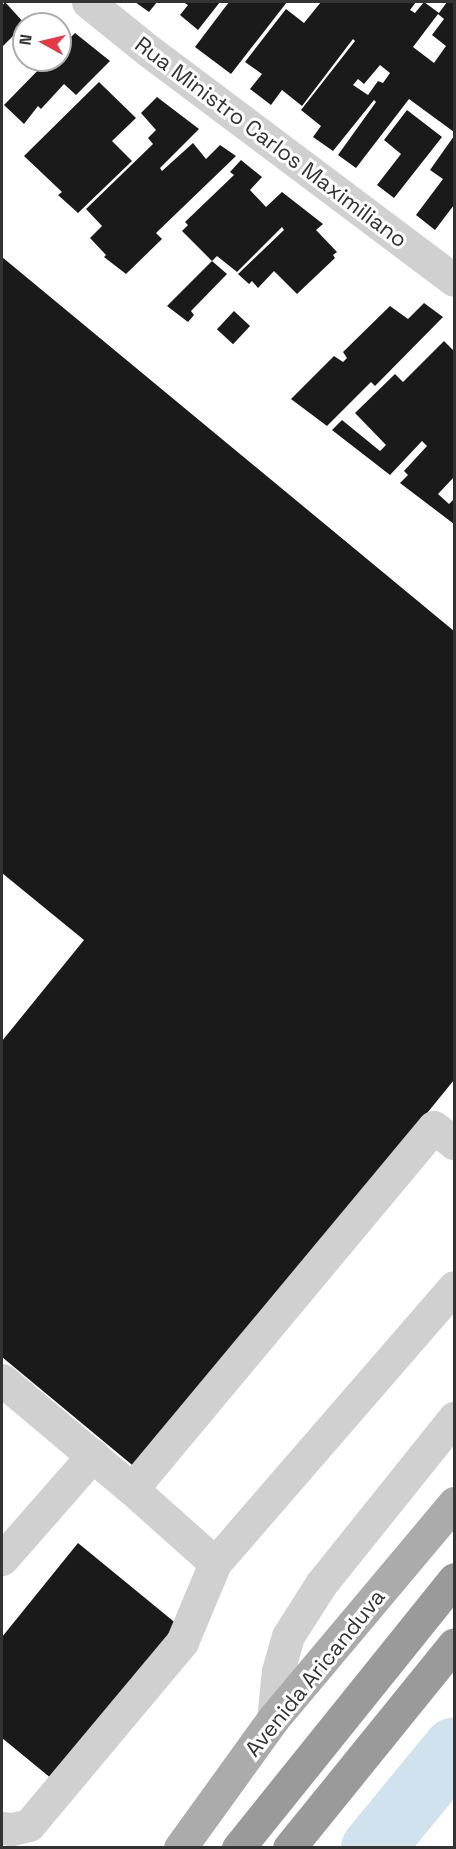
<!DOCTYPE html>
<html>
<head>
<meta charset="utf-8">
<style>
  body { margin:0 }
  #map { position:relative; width:456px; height:1849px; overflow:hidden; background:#fff; font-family:"Space Grotesk",sans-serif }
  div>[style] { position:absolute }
  .river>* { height:63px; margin:-31.5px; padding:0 31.5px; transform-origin:31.5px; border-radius:31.5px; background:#cfe2ee }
  .building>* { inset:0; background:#1a1a1a; transform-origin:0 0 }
  .minor>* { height:33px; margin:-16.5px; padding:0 16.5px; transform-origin:16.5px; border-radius:16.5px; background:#d0d0d0 }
  .major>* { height:33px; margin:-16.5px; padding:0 16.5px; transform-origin:16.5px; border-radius:16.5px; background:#ababab }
  .highway>* { height:33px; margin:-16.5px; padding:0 16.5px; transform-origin:16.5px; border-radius:16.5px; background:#9a9a9a }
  span { translate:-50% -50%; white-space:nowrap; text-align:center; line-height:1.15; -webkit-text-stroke:6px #fff; paint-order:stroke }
  .street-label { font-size:22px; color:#333 }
  .frame { position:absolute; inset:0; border:3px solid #333; pointer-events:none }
  .north { position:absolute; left:12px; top:12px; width:60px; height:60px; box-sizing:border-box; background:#fff; border:2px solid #adadad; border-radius:50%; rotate:278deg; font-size:16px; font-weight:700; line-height:24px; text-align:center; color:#333 }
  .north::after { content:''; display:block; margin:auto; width:21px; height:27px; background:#e63946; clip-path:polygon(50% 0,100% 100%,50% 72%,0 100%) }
</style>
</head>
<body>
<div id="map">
  <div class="river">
    <i style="left:372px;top:1848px;width:129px;rotate:-50.6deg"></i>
  </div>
  <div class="building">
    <i style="clip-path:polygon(5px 2px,25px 24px,2px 47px,2px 6px)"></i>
    <i style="clip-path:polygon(135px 2px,157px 2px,149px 12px)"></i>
    <i style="clip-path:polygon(183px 2px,220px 2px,198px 30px,180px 15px,188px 5px)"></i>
    <i style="clip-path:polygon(229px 2px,287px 2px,231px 74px,195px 47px)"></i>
    <i style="clip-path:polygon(evenodd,321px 2px,416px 2px,410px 10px,415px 13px,424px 2px,439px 13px,447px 2px,454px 2px,454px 132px,409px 99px,356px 168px,338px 155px,376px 102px,374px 100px,333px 151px,313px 137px,321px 126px,301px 110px,355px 41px,353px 39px,302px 106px,282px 90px,271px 105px,250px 89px,262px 74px,245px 62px,286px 9px,304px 23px,321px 2px,438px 14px,444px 19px,432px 35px,446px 46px,434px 63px,413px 47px,438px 14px,321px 2px,380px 65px,390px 73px,383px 83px,378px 81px,368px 95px,353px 85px,358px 79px,364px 84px,380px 65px)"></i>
    <i style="clip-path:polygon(75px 33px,110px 61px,76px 95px,64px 84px,41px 109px,38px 106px,24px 124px,4px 105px,48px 60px,60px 60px,60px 48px)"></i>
    <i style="clip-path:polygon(99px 82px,136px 118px,112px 141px,132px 161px,78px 213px,58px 195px,62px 192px,24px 156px)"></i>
    <i style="clip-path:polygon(157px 97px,199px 129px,160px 168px,162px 171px,193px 143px,206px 159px,220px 145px,236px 156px,156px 233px,162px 239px,126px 274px,104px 257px,106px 255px,90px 238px,102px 226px,86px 209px,153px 144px,148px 138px,156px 130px,141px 113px)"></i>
    <i style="clip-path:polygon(407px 110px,442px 137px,394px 198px,377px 185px,401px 154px,384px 140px)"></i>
    <i style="clip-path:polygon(454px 136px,454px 205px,435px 230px,416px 215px,443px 179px,430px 170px)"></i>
    <i style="clip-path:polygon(241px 160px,262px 177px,250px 190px,266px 207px,282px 192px,323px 224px,316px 230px,337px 252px,333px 255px,335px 258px,297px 294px,274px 271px,258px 288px,252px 281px,249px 284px,238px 274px,284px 230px,282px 227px,237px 272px,217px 256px,212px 261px,182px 231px,188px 225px,185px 222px,234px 175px,230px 172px)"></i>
    <i style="clip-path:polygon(2px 257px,454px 631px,454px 1080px,137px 1469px,2px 1357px,2px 1041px,84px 940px,2px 873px)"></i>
    <i style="clip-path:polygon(212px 261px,227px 274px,191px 311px,194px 315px,188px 322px,167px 306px)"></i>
    <i style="clip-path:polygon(424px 303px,443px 317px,375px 386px,371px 382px,327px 426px,291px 399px,334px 356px,343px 362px,347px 358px,343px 352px,390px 306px,408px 319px)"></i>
    <i style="left:234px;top:311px;width:22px;height:25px;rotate:43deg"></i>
    <i style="clip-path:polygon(444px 341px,454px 351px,454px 477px,438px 494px,449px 504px,454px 499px,454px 524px,400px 483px,408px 475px,404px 471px,427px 446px,422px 441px,390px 475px,332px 430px,342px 420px,380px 451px,386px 445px,355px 413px,395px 374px,403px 382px)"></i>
    <i style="clip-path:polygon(78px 1543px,178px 1625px,52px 1779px,2px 1738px,2px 1637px)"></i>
  </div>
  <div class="minor">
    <i style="left:88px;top:2px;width:78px;rotate:38.8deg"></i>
    <i style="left:149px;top:51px;width:381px;rotate:36.9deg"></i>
    <i style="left:2px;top:1380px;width:170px;rotate:40deg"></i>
    <i style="left:132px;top:1489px;width:111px;rotate:41.7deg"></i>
    <i style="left:215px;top:1563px;width:365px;rotate:-49.1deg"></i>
    <i style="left:132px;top:1489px;width:471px;rotate:-50.2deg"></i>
    <i style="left:434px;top:1127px;width:26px;rotate:39deg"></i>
    <i style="left:2px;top:1559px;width:138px;rotate:-48.8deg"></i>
    <i style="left:273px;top:1719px;width:48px;rotate:-84.1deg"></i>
    <i style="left:278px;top:1671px;width:36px;rotate:-74deg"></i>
    <i style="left:288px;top:1636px;width:62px;rotate:-57.6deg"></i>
    <i style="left:321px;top:1584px;width:213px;rotate:-51.3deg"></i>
    <i style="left:2px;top:1828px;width:10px;rotate:6deg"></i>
    <i style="left:12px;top:1829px;width:17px;rotate:-13deg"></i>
    <i style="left:29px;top:1825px;width:239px;rotate:-50.1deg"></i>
    <i style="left:182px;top:1642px;width:86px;rotate:-67.3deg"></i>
  </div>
  <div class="major">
    <i style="left:180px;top:1848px;width:159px;rotate:-54.2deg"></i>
    <i style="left:273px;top:1719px;width:282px;rotate:-50deg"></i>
  </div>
  <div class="highway">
    <i style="left:238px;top:1848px;width:345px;rotate:-51.2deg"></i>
    <i style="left:289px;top:1848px;width:262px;rotate:-51deg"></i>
  </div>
  <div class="street-label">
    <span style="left:271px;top:142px;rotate:37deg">Rua Ministro Carlos Maximiliano</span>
    <span style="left:315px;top:1673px;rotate:-51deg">Avenida Aricanduva</span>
  </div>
  <div class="frame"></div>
  <div class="north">N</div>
</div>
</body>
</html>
